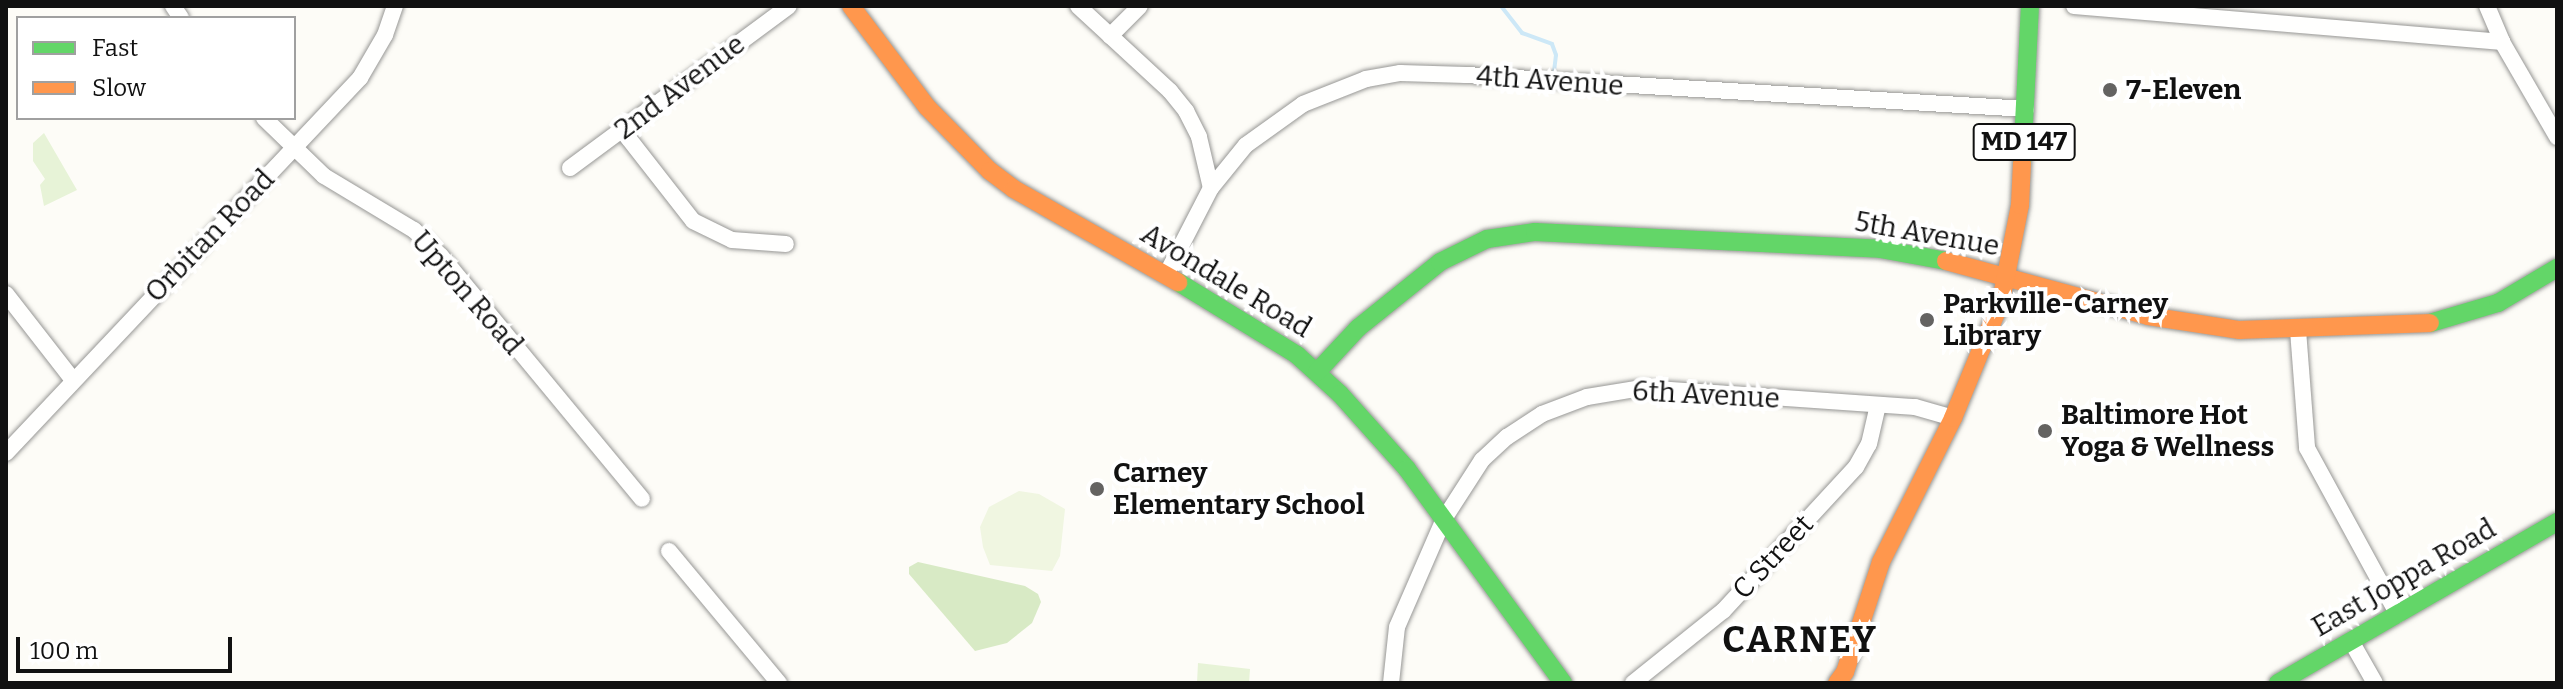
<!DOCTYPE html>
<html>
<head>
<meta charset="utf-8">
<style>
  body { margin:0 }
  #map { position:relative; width:2563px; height:689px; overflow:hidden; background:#fdfcf7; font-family:Bitter,serif }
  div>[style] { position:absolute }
  .green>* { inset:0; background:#e7f3d7 }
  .forest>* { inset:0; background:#d8eac5 }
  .pitch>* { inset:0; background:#f0f6e1 }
  .stream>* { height:4px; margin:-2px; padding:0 2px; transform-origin:2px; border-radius:2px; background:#cde8f7 }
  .roads { filter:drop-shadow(0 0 2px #979795) drop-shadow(0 0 2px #979795) }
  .street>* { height:16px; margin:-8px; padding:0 8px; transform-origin:8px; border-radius:8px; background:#fffffe }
  .fast>* { height:18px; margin:-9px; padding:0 9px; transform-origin:9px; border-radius:9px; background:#63d668 }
  .slow>* { height:18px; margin:-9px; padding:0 9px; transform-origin:9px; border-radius:9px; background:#ff974d }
  .dots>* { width:22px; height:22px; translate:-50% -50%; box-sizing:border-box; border:4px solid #fff; border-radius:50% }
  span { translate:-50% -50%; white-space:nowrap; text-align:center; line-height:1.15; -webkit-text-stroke:8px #fff; paint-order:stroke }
  .shield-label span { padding:2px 6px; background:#fff; border:2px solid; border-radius:6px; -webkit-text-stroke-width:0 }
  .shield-label { font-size:26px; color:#111; font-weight:700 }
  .street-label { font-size:28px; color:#111 }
  .poi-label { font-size:28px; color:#111; font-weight:700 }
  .left { translate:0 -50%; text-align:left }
  .district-label { font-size:36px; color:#111; font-weight:700; letter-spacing:2px }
  .frame { position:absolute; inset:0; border:8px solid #111; pointer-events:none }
  .legend { position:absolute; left:16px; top:16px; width:280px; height:104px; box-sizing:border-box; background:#fff; border:2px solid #a0a0a0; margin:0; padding:10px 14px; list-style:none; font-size:24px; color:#111 }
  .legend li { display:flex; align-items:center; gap:16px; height:40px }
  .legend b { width:40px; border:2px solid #a0a0a0 }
  .scale { position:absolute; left:16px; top:637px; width:216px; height:36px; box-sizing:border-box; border:4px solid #111; border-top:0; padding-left:10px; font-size:24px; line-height:28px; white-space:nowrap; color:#111; -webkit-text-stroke:6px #fff; paint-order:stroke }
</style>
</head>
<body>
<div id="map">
  <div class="green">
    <i style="clip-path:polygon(44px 133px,77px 190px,44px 206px,40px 185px,45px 179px,33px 161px,33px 143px)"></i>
    <i style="clip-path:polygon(1198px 663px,1250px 669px,1249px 683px,1197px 683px)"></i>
  </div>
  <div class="forest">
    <i style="clip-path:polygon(918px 562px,1025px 586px,1038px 594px,1041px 602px,1032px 623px,1007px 643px,975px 651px,909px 574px,909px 567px)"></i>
  </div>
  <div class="pitch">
    <i style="clip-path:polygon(1019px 491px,1039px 494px,1065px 509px,1060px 556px,1052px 571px,990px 565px,983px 547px,980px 527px,989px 507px)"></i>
  </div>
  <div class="stream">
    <i style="left:1501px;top:6px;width:34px;rotate:52deg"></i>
    <i style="left:1522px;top:33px;width:32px;rotate:20deg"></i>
    <i style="left:1552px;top:44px;width:12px;rotate:70deg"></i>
    <i style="left:1556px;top:55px;width:17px;rotate:97deg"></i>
  </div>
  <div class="roads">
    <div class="street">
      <i style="left:173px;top:6px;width:14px;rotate:56deg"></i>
      <i style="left:1078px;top:6px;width:125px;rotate:42.7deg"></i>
      <i style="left:1170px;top:91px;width:26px;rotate:51deg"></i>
      <i style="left:1186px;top:111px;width:29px;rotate:63deg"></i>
      <i style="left:1199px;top:137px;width:52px;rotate:76.8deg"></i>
      <i style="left:2074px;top:6px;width:430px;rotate:4.8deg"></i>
      <i style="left:2487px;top:6px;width:39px;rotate:67deg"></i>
      <i style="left:2502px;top:42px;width:110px;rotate:59.9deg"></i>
      <i style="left:1110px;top:36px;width:42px;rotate:-45deg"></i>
      <i style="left:264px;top:118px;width:83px;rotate:44deg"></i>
      <i style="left:324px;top:176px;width:105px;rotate:31deg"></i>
      <i style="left:414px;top:230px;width:37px;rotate:44deg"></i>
      <i style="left:441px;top:256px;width:315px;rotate:50.4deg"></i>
      <i style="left:622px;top:130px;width:115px;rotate:52deg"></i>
      <i style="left:693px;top:221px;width:43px;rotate:26deg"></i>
      <i style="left:732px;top:240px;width:54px;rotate:4.2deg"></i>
      <i style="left:570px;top:168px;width:272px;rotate:-36.5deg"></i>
      <i style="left:1166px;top:275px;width:98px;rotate:-62.7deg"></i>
      <i style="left:1211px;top:188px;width:55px;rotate:-50.9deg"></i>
      <i style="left:1246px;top:145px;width:70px;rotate:-35.7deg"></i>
      <i style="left:1303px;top:104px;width:68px;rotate:-21.6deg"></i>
      <i style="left:1366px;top:79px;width:35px;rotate:-10deg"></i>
      <i style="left:1400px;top:73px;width:66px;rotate:1.7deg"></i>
      <i style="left:1466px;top:75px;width:561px;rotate:3.47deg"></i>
      <i style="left:6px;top:294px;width:109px;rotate:52.1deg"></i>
      <i style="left:2298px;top:330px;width:118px;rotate:85.6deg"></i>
      <i style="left:2307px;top:448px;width:190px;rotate:61.4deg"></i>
      <i style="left:6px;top:453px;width:516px;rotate:-46.65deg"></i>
      <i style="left:360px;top:78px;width:50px;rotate:-59.8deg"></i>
      <i style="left:385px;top:35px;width:31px;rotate:-71deg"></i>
      <i style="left:669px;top:551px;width:172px;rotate:50.2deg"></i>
      <i style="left:2351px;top:641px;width:48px;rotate:60.3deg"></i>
      <i style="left:1391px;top:683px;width:56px;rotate:-83.9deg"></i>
      <i style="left:1397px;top:627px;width:118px;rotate:-66.5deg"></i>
      <i style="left:1444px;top:519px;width:70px;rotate:-57.2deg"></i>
      <i style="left:1482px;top:460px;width:34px;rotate:-43deg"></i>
      <i style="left:1507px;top:437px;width:42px;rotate:-33.3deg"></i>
      <i style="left:1542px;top:414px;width:48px;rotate:-20.7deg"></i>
      <i style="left:1587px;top:397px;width:56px;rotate:-9.3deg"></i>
      <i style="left:1642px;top:388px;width:274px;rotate:4deg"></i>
      <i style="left:1915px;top:407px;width:40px;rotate:16deg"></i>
      <i style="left:1633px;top:683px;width:115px;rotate:-38.7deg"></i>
      <i style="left:1723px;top:611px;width:196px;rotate:-47.3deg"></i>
      <i style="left:1856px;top:467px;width:26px;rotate:-61deg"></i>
      <i style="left:1869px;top:444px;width:40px;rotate:-77deg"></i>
    </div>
    <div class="fast">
      <i style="left:2022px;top:163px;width:157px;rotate:-87.1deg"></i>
      <i style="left:1178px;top:282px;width:140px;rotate:31.5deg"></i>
      <i style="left:1297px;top:355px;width:58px;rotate:42.2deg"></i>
      <i style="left:1340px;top:394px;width:101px;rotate:48.2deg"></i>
      <i style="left:1407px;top:469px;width:265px;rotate:53.9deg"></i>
      <i style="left:2430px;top:323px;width:71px;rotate:-16.4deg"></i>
      <i style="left:2498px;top:303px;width:69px;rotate:-30.7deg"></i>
      <i style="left:1317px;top:372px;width:60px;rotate:-47deg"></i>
      <i style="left:1358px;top:328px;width:105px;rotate:-38.8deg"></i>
      <i style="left:1440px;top:262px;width:52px;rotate:-26.1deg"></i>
      <i style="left:1487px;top:239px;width:49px;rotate:-8.3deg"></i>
      <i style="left:1535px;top:232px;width:345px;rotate:2.8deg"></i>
      <i style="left:1880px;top:249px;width:67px;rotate:10.3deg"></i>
      <i style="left:2278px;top:683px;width:322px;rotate:-30deg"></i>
    </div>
    <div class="slow">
      <i style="left:851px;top:6px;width:126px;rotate:53deg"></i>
      <i style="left:927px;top:107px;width:90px;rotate:45.5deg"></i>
      <i style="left:990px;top:171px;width:30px;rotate:37deg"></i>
      <i style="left:1014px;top:189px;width:189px;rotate:29.6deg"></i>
      <i style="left:1946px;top:261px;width:209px;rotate:15.2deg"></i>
      <i style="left:2148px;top:316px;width:93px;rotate:8.7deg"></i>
      <i style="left:2240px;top:330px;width:190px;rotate:-2.1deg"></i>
      <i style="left:1837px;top:683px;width:14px;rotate:-54deg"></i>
      <i style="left:1845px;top:672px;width:116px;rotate:-71.9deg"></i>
      <i style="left:1881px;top:562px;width:161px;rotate:-63.4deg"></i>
      <i style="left:1953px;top:418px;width:126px;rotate:-67.7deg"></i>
      <i style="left:2001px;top:301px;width:98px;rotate:-78.8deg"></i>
      <i style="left:2020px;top:205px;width:42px;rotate:-87.3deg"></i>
    </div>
  </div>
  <div class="dots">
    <i style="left:2110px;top:90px;background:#646362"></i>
    <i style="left:1927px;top:320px;background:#646362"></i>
    <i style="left:2045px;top:431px;background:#646362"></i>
    <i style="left:1097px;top:489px;background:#646362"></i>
  </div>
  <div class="shield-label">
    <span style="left:2024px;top:142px">MD 147</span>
  </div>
  <div class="street-label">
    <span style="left:1550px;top:81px;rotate:4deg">4th Avenue</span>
    <span style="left:680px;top:87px;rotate:-37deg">2nd Avenue</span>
    <span style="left:1927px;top:234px;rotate:10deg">5th Avenue</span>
    <span style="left:210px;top:236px;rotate:-46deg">Orbitan Road</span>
    <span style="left:1226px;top:281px;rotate:31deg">Avondale Road</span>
    <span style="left:467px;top:293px;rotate:49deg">Upton Road</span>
    <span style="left:1706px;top:395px;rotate:3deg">6th Avenue</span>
    <span style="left:1773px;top:557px;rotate:-47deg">C Street</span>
    <span style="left:2404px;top:578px;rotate:-30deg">East Joppa Road</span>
  </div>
  <div class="poi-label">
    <span class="left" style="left:2126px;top:90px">7-Eleven</span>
    <span class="left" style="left:1943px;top:320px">Parkville-Carney<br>Library</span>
    <span class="left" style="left:2061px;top:431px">Baltimore Hot<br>Yoga &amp; Wellness</span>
    <span class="left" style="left:1113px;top:489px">Carney<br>Elementary School</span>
  </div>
  <div class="district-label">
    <span style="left:1800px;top:641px">CARNEY</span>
  </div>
  <div class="frame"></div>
  <ul class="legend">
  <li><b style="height:10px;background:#63d668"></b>Fast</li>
  <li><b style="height:10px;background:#ff974d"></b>Slow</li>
  </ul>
  <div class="scale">100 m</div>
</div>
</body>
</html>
